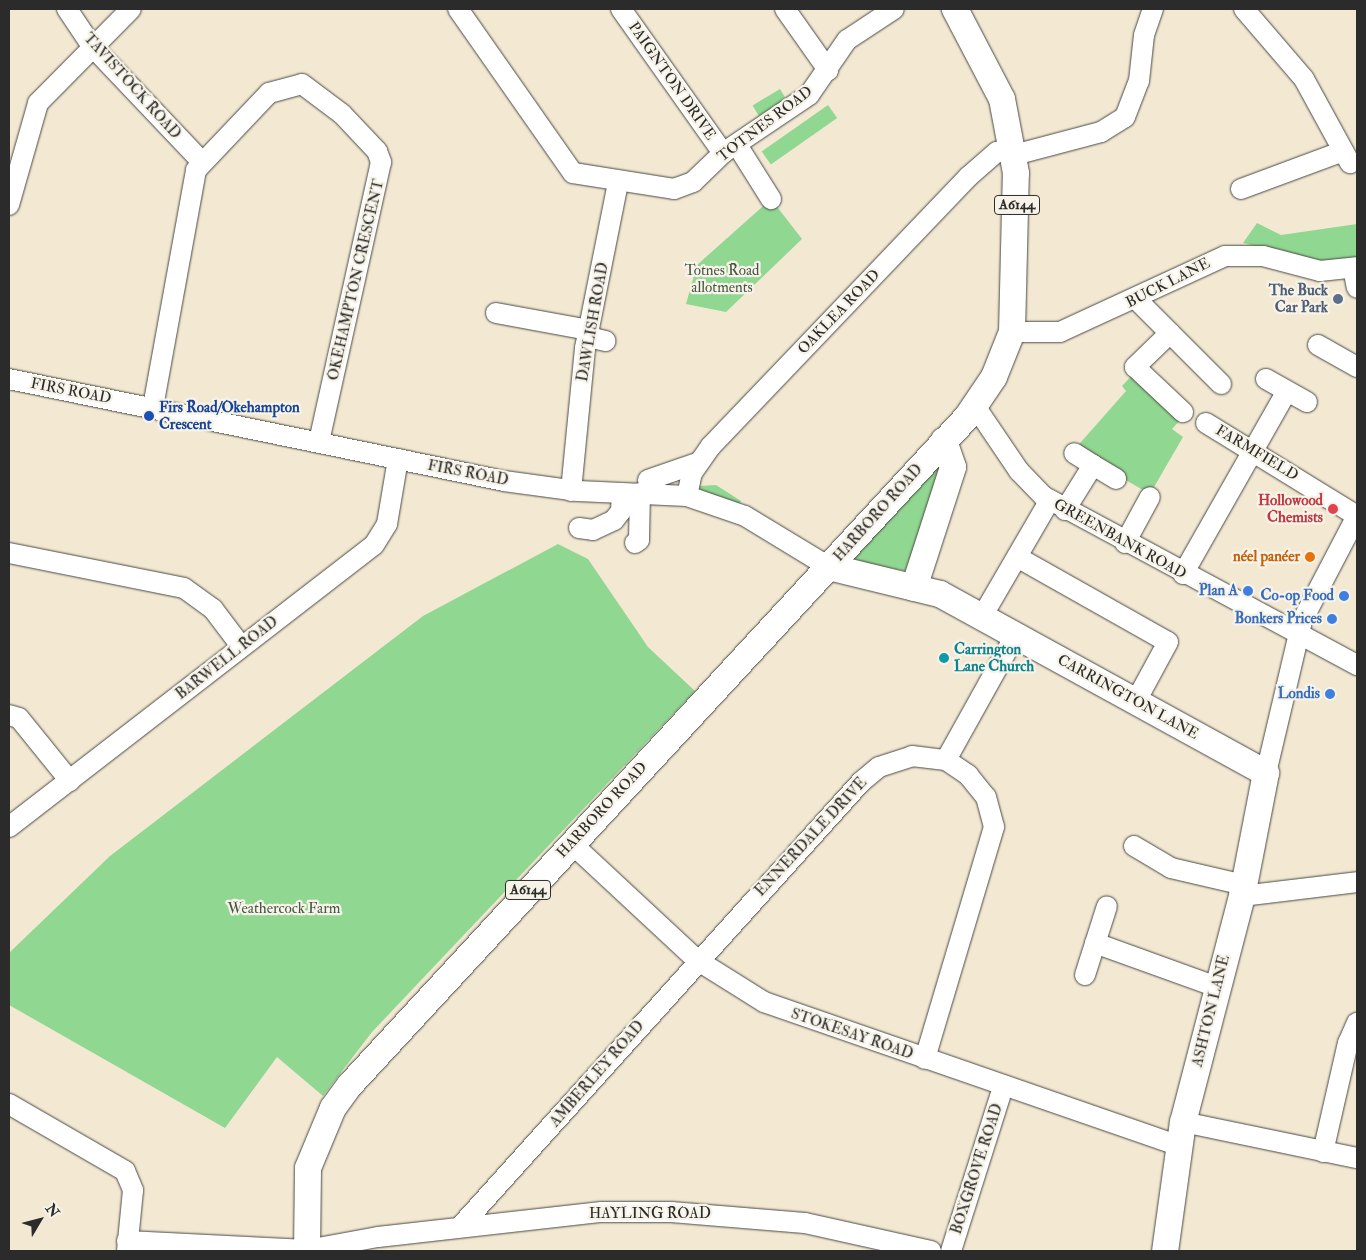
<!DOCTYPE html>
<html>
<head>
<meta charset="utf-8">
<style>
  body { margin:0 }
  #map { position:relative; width:1366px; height:1260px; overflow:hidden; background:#f3e9d3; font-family:"IM FELL Double Pica",serif }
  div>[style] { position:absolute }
  .green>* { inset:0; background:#90d791; transform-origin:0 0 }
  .roads { filter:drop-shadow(0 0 1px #494844) drop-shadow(0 0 1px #494844) }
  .minor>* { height:20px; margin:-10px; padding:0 10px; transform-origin:10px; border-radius:10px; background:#fff }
  .major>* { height:26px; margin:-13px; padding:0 13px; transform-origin:13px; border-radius:13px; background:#fff }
  .dots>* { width:14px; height:14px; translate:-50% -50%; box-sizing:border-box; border:2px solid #f7f3e8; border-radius:50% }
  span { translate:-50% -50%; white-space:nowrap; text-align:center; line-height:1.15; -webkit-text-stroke:4.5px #f7f3e8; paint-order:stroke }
  .shield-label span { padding:1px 4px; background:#f7f3e8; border:1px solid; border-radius:4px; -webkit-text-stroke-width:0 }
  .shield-label { font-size:14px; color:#2b2b2b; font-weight:700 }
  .street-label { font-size:15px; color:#2b2b2b }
  .park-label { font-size:15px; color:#445644 }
  .service-label { font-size:15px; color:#4e5e75; font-weight:700 }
  .right { translate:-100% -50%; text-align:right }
  .transit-label { font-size:15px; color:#164399; font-weight:700 }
  .left { translate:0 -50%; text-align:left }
  .health-label { font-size:15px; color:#be3a42; font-weight:700 }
  .food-label { font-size:15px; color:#c56008; font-weight:700 }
  .shop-label { font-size:15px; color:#366cbe; font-weight:700 }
  .culture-label { font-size:15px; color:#0d838f; font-weight:700 }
  .frame { position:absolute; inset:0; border:10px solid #2b2b2b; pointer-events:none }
  .north { position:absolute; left:15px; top:1195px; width:50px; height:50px; -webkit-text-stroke:4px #f7f3e8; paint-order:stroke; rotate:53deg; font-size:14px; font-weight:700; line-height:20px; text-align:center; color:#2b2b2b }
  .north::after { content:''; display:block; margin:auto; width:18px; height:22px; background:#2b2b2b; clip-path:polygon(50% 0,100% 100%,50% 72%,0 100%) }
</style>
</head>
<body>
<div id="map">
  <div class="green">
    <i style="left:780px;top:89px;width:12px;height:32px;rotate:59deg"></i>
    <i style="left:828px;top:105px;width:16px;height:81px;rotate:55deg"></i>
    <i style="clip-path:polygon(771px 199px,802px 239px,726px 312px,686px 304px,697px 265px)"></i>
    <i style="clip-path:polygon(1257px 223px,1281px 235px,1357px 224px,1357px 259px,1318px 262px,1243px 243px)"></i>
    <i style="clip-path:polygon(1136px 371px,1183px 417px,1172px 429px,1183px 437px,1150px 494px,1074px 450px,1126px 391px,1122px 386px)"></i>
    <i style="clip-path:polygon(936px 467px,942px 471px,938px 484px,905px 571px,858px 562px,854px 556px)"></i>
    <i style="clip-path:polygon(716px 485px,741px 501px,739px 505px,701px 491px,699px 486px)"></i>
    <i style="clip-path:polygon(558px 544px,588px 559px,648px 647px,695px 691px,372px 1032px,323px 1096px,277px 1057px,225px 1128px,9px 1005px,9px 953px,110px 856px,423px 616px)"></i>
  </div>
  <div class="roads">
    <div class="minor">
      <i style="left:67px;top:9px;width:45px;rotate:56deg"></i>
      <i style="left:92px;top:46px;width:158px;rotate:46.5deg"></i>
      <i style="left:458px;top:9px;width:200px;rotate:55deg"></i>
      <i style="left:573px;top:173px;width:102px;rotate:9deg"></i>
      <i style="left:674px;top:189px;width:20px;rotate:-20deg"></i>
      <i style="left:693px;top:182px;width:42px;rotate:-44deg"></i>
      <i style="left:723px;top:153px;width:104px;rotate:-34deg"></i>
      <i style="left:809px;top:95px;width:67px;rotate:-55.4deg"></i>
      <i style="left:847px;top:40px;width:56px;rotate:-33.4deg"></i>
      <i style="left:621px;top:9px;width:176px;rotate:54.7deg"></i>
      <i style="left:785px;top:9px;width:75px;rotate:54.8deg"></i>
      <i style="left:1244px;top:9px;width:92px;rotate:49.4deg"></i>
      <i style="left:1304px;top:79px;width:96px;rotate:61.3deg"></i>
      <i style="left:737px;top:145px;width:64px;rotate:57.8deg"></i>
      <i style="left:1014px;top:155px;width:90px;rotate:-14.8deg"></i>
      <i style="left:1101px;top:132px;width:28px;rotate:-32deg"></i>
      <i style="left:1125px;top:117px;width:39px;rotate:-69deg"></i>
      <i style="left:1139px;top:81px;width:46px;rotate:-83.8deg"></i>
      <i style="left:1144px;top:35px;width:28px;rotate:-71deg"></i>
      <i style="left:1241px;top:189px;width:109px;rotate:-20.4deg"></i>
      <i style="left:9px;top:205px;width:106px;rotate:-74.1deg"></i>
      <i style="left:38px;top:103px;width:132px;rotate:-45.3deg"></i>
      <i style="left:1353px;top:268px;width:20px;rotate:79deg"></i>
      <i style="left:1137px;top:300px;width:119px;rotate:45deg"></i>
      <i style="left:496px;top:313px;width:95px;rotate:10.4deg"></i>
      <i style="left:1012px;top:332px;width:48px"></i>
      <i style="left:1060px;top:332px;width:182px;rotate:-24.7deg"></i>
      <i style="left:1225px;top:256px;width:38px"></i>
      <i style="left:1263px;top:256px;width:59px;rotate:14.7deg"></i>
      <i style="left:1320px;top:271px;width:37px;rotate:-6deg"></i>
      <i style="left:1170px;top:333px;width:49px;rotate:135.8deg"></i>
      <i style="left:1135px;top:367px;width:66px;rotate:43.2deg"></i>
      <i style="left:588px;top:337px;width:18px;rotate:13deg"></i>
      <i style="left:1318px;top:345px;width:45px;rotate:29.4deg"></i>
      <i style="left:9px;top:379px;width:505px;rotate:11.64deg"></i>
      <i style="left:504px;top:481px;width:75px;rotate:7.7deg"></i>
      <i style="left:578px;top:491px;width:109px;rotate:2.6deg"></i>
      <i style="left:687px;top:496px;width:61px;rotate:19deg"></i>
      <i style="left:745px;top:516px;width:98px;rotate:31.3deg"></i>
      <i style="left:1266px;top:379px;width:47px;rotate:29.3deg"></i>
      <i style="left:975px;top:406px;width:78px;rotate:55.9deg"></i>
      <i style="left:1019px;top:471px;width:35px;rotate:46deg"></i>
      <i style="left:1043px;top:496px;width:357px;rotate:28.3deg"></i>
      <i style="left:153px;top:407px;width:241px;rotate:-79.7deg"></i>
      <i style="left:196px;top:170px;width:106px;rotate:-46.5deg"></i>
      <i style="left:269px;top:93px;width:34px;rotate:-15deg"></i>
      <i style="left:302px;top:84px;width:50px;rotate:36.9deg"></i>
      <i style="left:342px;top:114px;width:51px;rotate:46.6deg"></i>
      <i style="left:377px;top:151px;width:12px;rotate:70deg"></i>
      <i style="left:381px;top:162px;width:287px;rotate:102.5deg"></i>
      <i style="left:1206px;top:423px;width:177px;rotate:31.6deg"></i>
      <i style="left:1093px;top:465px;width:27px;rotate:31deg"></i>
      <i style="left:648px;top:480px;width:52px;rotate:-19.1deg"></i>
      <i style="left:571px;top:491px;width:144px;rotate:-84.4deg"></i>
      <i style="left:585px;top:348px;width:168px;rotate:-78.7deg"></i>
      <i style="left:687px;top:496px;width:24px;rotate:-78deg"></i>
      <i style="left:692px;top:473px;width:33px;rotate:-55deg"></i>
      <i style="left:711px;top:446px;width:372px;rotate:-46.3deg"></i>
      <i style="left:968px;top:177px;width:38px;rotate:-41deg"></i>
      <i style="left:997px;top:152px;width:16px;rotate:-14deg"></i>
      <i style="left:1065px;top:510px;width:53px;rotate:-58.1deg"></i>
      <i style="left:1093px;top:465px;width:22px;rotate:-148deg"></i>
      <i style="left:579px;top:528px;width:14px;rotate:8deg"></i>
      <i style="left:593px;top:530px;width:23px;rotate:-25deg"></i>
      <i style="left:614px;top:520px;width:11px;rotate:-52deg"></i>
      <i style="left:621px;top:511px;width:17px;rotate:-87deg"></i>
      <i style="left:635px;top:543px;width:5px;rotate:-37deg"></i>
      <i style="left:639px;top:540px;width:47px;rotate:-88.8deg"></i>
      <i style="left:1125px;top:543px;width:52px;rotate:-61.5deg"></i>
      <i style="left:9px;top:553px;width:178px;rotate:11.3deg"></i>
      <i style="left:184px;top:588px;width:36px;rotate:36deg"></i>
      <i style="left:213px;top:609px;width:46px;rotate:52.9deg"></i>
      <i style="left:1017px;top:557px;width:173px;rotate:29.4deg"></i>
      <i style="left:1168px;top:642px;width:67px;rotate:118.5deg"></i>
      <i style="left:1183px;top:574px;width:210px;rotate:-60.4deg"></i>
      <i style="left:983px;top:615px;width:133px;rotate:-59.8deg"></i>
      <i style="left:9px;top:715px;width:10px;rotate:17deg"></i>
      <i style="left:19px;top:718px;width:81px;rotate:51deg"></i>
      <i style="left:946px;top:760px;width:144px;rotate:-60.9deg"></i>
      <i style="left:1266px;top:773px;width:156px;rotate:-76.7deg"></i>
      <i style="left:1302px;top:621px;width:119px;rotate:-62.4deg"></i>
      <i style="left:9px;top:827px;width:461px;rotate:-37.7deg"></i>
      <i style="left:374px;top:545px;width:25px;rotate:-58deg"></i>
      <i style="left:387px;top:524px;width:66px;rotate:-80.4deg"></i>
      <i style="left:571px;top:843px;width:172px;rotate:42.9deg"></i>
      <i style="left:697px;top:960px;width:79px;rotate:32.1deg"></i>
      <i style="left:764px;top:1002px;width:438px;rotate:19.1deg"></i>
      <i style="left:1134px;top:846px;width:43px;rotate:30.7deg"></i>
      <i style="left:1171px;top:868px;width:75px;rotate:13.1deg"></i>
      <i style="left:1242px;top:896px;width:116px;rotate:-6.9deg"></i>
      <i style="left:1095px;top:943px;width:130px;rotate:19.8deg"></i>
      <i style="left:1085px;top:975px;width:72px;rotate:-72.3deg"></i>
      <i style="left:9px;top:1104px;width:134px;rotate:30deg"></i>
      <i style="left:125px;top:1171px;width:21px;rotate:67deg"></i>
      <i style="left:133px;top:1190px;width:61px;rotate:95.6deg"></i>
      <i style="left:1183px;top:1122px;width:178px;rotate:11.7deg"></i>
      <i style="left:1323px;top:1152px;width:112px;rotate:-77.1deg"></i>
      <i style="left:1348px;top:1043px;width:22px;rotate:-66deg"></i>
      <i style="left:460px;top:1227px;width:599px;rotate:-47.98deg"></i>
      <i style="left:861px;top:782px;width:23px;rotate:-40deg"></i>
      <i style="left:879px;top:767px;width:35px;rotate:-18deg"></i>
      <i style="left:912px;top:756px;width:34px;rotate:7deg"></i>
      <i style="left:946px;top:760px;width:27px;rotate:34deg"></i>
      <i style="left:968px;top:775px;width:28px;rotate:51deg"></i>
      <i style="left:986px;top:797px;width:31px;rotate:75deg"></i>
      <i style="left:994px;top:827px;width:242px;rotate:106.6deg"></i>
      <i style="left:127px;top:1241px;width:180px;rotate:2.9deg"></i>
      <i style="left:307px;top:1250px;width:72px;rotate:-10.4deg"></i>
      <i style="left:378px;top:1237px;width:225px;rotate:-6.4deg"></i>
      <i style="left:602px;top:1212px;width:69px"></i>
      <i style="left:671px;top:1212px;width:134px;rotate:4.7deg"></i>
      <i style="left:805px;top:1223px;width:129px;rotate:12.5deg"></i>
      <i style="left:951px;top:1251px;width:172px;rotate:-72.4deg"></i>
    </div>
    <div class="major">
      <i style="left:829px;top:567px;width:114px;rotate:13.7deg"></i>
      <i style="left:940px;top:594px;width:372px;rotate:28.8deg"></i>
      <i style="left:1266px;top:773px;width:125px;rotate:101deg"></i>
      <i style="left:1242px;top:896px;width:234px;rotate:104.6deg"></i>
      <i style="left:1183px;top:1122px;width:130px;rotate:97.9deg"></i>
      <i style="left:914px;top:588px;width:127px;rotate:-72.1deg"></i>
      <i style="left:953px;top:467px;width:28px;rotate:-109deg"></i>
      <i style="left:307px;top:1251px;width:83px;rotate:-89.3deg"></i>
      <i style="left:308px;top:1168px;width:65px;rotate:-67.4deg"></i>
      <i style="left:333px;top:1108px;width:29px;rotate:-54deg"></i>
      <i style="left:350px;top:1085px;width:909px;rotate:-47.27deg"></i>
      <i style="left:967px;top:417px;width:48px;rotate:-56deg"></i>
      <i style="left:994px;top:377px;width:48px;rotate:-68.2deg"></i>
      <i style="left:1012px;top:332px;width:159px;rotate:-88.6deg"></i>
      <i style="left:1016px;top:173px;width:75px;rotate:-100.7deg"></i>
      <i style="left:1002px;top:99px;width:102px;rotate:-117.6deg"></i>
    </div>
  </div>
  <div class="dots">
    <i style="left:1338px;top:299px;background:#5c6f8a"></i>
    <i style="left:149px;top:416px;background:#1a4fb4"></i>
    <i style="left:1333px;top:509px;background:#e0444e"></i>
    <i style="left:1310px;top:557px;background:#e8710a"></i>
    <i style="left:1248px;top:591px;background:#3f7fe0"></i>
    <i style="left:1344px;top:596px;background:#3f7fe0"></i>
    <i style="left:1332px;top:619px;background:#3f7fe0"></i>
    <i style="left:944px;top:658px;background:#0f9aa8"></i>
    <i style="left:1330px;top:694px;background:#3f7fe0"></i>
  </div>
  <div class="shield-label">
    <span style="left:1017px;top:205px">A6144</span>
    <span style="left:528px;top:890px">A6144</span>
  </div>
  <div class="street-label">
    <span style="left:672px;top:81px;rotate:55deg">PAIGNTON DRIVE</span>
    <span style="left:132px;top:86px;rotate:48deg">TAVISTOCK ROAD</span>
    <span style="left:765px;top:124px;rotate:-37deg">TOTNES ROAD</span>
    <span style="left:356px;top:280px;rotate:-77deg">OKEHAMPTON CRESCENT</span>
    <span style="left:1168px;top:283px;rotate:-27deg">BUCK LANE</span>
    <span style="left:839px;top:312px;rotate:-46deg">OAKLEA ROAD</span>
    <span style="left:593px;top:322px;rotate:-80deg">DAWLISH ROAD</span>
    <span style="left:71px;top:391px;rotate:11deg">FIRS ROAD</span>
    <span style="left:1257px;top:453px;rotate:31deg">FARMFIELD</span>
    <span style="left:468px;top:473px;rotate:11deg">FIRS ROAD</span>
    <span style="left:878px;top:513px;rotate:-48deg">HARBORO ROAD</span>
    <span style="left:1120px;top:539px;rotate:29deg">GREENBANK ROAD</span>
    <span style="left:227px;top:658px;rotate:-38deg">BARWELL ROAD</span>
    <span style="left:1128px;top:697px;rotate:29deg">CARRINGTON LANE</span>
    <span style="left:602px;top:810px;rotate:-47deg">HARBORO ROAD</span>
    <span style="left:811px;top:837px;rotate:-47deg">ENNERDALE DRIVE</span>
    <span style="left:1211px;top:1011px;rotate:-76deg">ASHTON LANE</span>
    <span style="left:852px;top:1034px;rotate:19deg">STOKESAY ROAD</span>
    <span style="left:597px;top:1074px;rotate:-49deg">AMBERLEY ROAD</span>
    <span style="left:977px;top:1169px;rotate:-72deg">BOXGROVE ROAD</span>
    <span style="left:650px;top:1214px">HAYLING ROAD</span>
  </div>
  <div class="park-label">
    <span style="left:722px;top:279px">Totnes Road<br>allotments</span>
    <span style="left:284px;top:909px">Weathercock Farm</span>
  </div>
  <div class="service-label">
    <span class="right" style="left:1328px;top:299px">The Buck<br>Car Park</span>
  </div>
  <div class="transit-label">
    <span class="left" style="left:159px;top:416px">Firs Road/Okehampton<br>Crescent</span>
  </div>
  <div class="health-label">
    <span class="right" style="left:1323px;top:509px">Hollowood<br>Chemists</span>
  </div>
  <div class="food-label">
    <span class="right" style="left:1300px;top:557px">néel panéer</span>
  </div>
  <div class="shop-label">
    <span class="right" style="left:1238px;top:591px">Plan A</span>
    <span class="right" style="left:1334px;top:596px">Co-op Food</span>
    <span class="right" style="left:1322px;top:619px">Bonkers Prices</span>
    <span class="right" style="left:1320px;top:694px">Londis</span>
  </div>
  <div class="culture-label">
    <span class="left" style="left:954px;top:658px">Carrington<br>Lane Church</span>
  </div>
  <div class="frame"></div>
  <div class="north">N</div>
</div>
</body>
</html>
